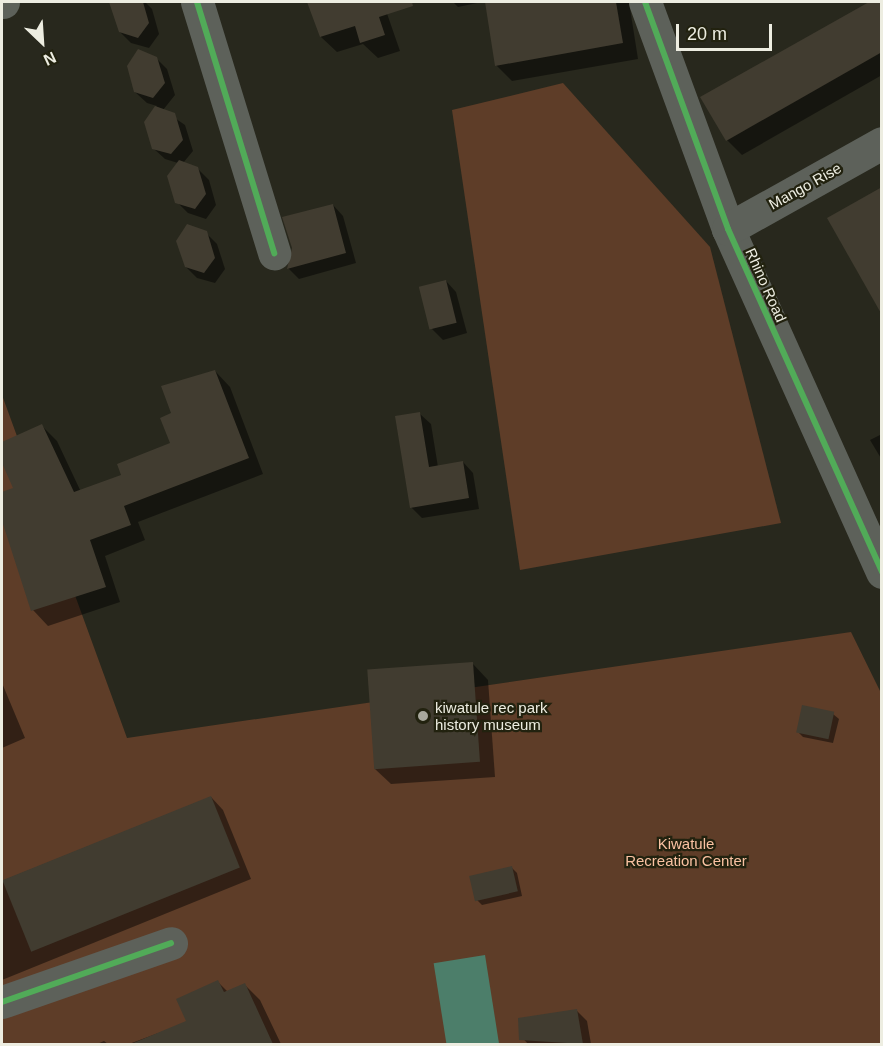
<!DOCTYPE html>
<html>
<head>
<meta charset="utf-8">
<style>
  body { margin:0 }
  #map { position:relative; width:883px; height:1046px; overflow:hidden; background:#28281d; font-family:Helvetica,sans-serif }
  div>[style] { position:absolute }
  .green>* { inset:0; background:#5e3d28 }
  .water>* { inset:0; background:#4c7e6a; transform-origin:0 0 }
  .shadow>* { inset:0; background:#0007 }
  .building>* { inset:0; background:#413c30; transform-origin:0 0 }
  .minor>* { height:33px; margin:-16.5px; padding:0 16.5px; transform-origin:16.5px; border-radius:16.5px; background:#5d615a }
  .cycleway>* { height:6px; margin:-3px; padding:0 3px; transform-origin:3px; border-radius:3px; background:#51ab58 }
  .dots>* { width:16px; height:16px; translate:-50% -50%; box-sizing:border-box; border:3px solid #22220f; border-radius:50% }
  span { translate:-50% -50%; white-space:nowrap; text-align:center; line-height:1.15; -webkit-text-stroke:4.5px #22220f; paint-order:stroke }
  .street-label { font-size:15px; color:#edede1 }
  .poi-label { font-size:15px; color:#edede1 }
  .left { translate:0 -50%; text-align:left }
  .park-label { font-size:15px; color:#fac2a2 }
  .frame { position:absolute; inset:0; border:3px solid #edede1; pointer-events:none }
  .north { position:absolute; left:12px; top:12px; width:60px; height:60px; -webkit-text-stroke:4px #22220f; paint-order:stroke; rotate:155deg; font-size:16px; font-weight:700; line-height:24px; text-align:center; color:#edede1 }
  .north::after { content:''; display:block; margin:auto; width:21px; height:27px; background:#edede1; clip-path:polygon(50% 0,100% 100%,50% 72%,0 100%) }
  .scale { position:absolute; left:676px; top:24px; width:96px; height:27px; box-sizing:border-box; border:3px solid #edede1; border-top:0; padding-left:8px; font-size:18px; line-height:21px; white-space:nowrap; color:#edede1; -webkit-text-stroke:4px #22220f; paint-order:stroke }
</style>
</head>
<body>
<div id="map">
  <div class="green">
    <i style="clip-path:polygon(563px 83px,710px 247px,781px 523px,520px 570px,452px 110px)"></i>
    <i style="clip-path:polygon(2px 395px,127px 738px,851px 632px,881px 693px,881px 1044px,2px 1044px)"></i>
  </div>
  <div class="water">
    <i style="left:485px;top:955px;width:90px;height:52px;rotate:81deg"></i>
  </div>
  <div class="shadow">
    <i style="clip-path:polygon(116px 2px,145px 2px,152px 9px,159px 34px,149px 48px,131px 43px,120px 32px,112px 6px)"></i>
    <i style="clip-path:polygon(309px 2px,383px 2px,400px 51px,378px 58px,363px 44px,337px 52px,321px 37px)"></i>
    <i style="clip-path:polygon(453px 2px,482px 2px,458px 7px)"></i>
    <i style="clip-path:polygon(486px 2px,629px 2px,638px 59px,512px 81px,496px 65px)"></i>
    <i style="clip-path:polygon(882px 2px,882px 75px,742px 155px,727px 140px,869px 2px)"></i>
    <i style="clip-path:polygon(156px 58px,167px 69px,175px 95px,163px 110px,185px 125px,193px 151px,183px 163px,198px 169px,209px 180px,216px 205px,206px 219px,188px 213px,177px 202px,178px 163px,165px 159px,153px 148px,146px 122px,157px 106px,147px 103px,135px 92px)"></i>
    <i style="clip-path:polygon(333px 205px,343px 216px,356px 263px,299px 279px,288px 268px)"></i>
    <i style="clip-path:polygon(206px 233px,217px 244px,225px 269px,215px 283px,197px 278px,186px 267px)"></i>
    <i style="clip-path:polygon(446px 281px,456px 292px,467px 333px,443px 340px,432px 329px)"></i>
    <i style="clip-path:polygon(215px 371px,230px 387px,263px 474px,138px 522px,145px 540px,105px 556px,120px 602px,48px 626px,33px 610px,2px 516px,2px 494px,15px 489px,2px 459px,2px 444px,42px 426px,57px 441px,81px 492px,123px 476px,172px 444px,173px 414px)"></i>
    <i style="clip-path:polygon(420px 414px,431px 424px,438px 467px,463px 462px,473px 473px,479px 509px,422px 518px,411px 507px)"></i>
    <i style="clip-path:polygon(882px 434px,882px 460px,870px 440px)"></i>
    <i style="clip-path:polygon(473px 664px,488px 680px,495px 777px,391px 784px,375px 769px)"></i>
    <i style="clip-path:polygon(2px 683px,25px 738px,2px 748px)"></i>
    <i style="clip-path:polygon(833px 714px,839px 719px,833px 743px,803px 737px,798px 732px)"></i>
    <i style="clip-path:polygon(211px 797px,223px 810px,251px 879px,2px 980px,2px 881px)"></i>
    <i style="clip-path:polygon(512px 868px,517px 873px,522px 896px,482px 905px,477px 900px)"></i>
    <i style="clip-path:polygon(218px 982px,228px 992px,245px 985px,260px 1000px,281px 1044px,129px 1044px,188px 1022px)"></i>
    <i style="clip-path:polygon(577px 1011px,587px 1021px,591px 1044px,528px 1044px,520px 1035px)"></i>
    <i style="clip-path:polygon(104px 1041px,108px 1044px,97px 1044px)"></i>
  </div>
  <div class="building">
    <i style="clip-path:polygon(109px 2px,143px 2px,149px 23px,138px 38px,119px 32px)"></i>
    <i style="clip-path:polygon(307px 2px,412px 2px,413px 6px,379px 17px,385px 35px,360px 43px,355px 26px,320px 37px)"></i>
    <i style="clip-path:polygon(485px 2px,616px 2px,623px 43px,495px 66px)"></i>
    <i style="clip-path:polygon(869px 2px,882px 2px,882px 52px,726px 141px,700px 97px)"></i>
    <i style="clip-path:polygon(138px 49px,157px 57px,165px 83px,153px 98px,134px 92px,127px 66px)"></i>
    <i style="clip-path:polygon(155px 106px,175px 113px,183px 140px,171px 154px,152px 149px,144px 122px)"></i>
    <i style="clip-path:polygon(179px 160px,198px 167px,206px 194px,195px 209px,175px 203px,167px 176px)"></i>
    <i style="clip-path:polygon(882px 187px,882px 315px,827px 218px)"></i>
    <i style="clip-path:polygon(333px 204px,346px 253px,287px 269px,292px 248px,282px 217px)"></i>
    <i style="clip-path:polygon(187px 224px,207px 231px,215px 258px,204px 273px,185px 267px,176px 241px)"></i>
    <i style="left:446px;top:280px;width:44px;height:28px;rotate:76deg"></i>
    <i style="clip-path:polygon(215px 370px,249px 458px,124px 506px,131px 525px,90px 540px,106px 587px,31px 611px,2px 521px,2px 492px,13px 488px,2px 463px,2px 442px,42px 424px,74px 492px,121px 475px,117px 464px,170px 443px,160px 418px,171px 413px,161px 386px)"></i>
    <i style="clip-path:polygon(420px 412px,429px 467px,463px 461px,469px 498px,410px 508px,395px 416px)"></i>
    <i style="left:473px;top:662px;width:100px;height:106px;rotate:86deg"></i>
    <i style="left:802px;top:705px;width:33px;height:28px;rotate:12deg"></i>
    <i style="left:211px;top:796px;width:77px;height:225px;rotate:68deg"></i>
    <i style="left:512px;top:866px;width:26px;height:44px;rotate:77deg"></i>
    <i style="clip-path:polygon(218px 980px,224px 992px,245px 983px,273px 1044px,131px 1044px,186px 1021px,176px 999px)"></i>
    <i style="clip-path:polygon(577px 1009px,583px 1044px,519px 1040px,518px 1018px)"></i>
  </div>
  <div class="minor">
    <i style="left:2px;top:2px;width:1px"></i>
    <i style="left:197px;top:2px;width:263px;rotate:72.9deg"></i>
    <i style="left:645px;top:2px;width:242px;rotate:69.9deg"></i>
    <i style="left:728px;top:229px;width:376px;rotate:65.8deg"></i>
    <i style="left:728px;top:229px;width:176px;rotate:-29.2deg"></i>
    <i style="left:2px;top:1002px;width:179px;rotate:-19.2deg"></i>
  </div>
  <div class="cycleway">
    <i style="left:197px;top:2px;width:263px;rotate:72.9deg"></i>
    <i style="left:645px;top:2px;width:242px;rotate:69.9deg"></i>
    <i style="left:728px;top:229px;width:376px;rotate:65.8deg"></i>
    <i style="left:2px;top:1002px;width:179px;rotate:-19.2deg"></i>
  </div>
  <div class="dots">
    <i style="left:423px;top:716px;background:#a8a89c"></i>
  </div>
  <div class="street-label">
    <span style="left:805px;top:186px;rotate:-29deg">Mango Rise</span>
    <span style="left:766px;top:285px;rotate:66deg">Rhino Road</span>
  </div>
  <div class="poi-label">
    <span class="left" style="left:435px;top:716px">kiwatule rec park<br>history museum</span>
  </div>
  <div class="park-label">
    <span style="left:686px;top:852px">Kiwatule<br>Recreation Center</span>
  </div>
  <div class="frame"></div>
  <div class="north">N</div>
  <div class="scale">20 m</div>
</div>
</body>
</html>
